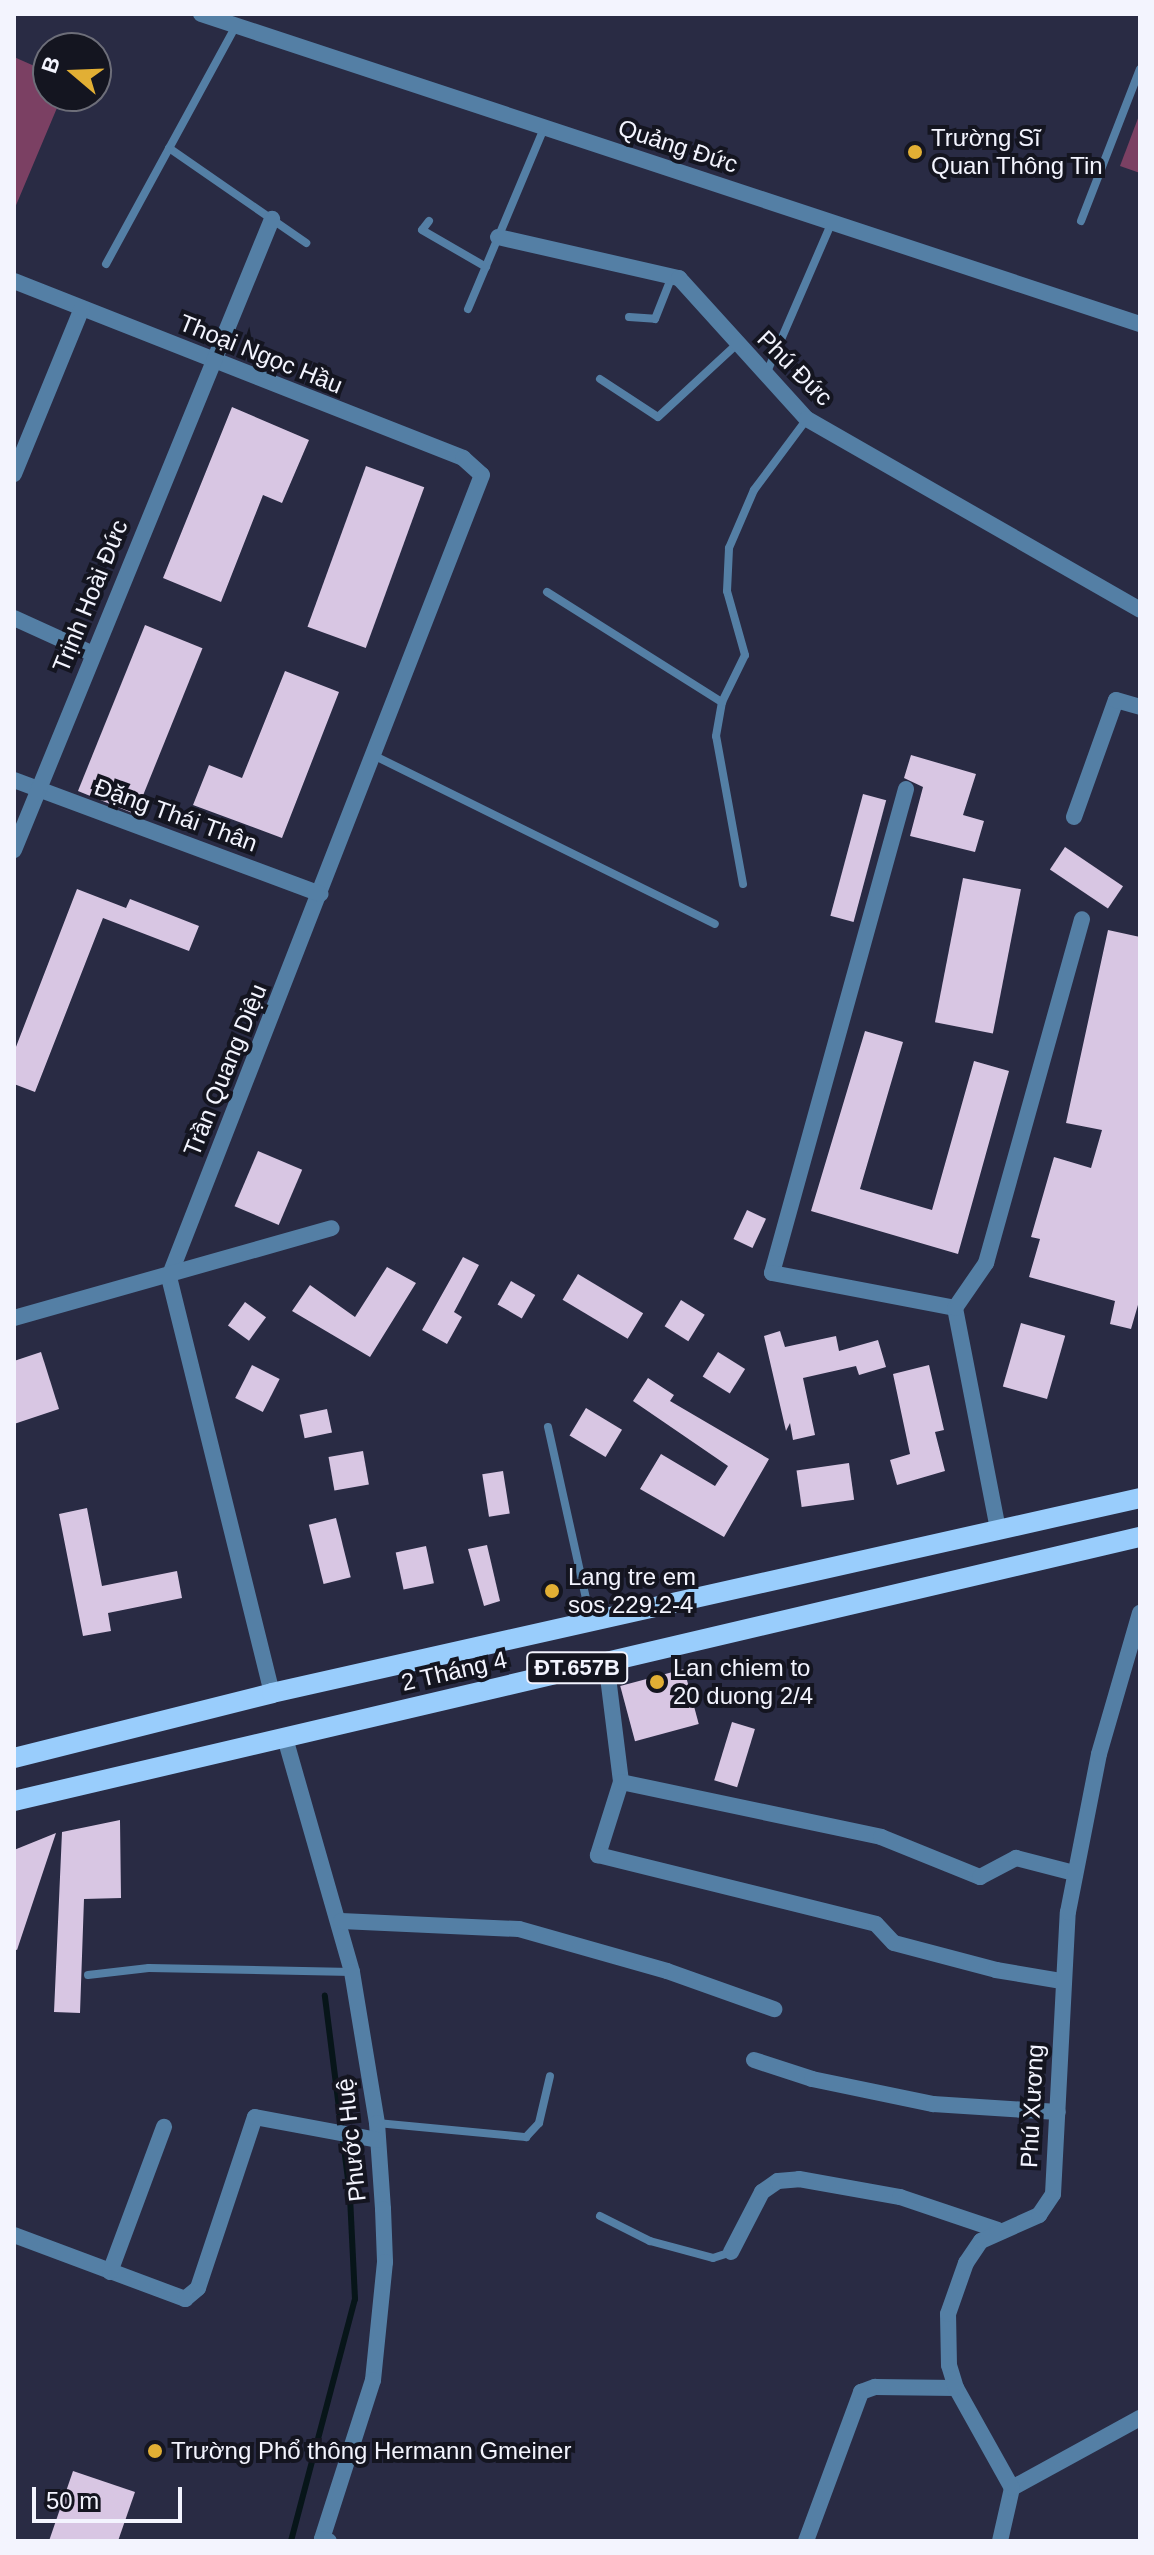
<!DOCTYPE html>
<html>
<head>
<meta charset="utf-8">
<style>
  body { margin:0 }
  #map { position:relative; width:1154px; height:2555px; overflow:hidden; background:#292b44; font-family:Helvetica,sans-serif }
  div>[style] { position:absolute }
  .green>* { inset:0; background:#7b4063 }
  .stream>* { height:6px; margin:-3px; padding:0 3px; transform-origin:3px; border-radius:3px; background:#071519 }
  .building>* { inset:0; background:#d8c6e3; transform-origin:0 0 }
  .service>* { height:8px; margin:-4px; padding:0 4px; transform-origin:4px; border-radius:4px; background:#547fa5 }
  .minor>* { height:16px; margin:-8px; padding:0 8px; transform-origin:8px; border-radius:8px; background:#547fa5 }
  .primary>* { height:20px; margin:-10px; padding:0 10px; transform-origin:10px; border-radius:10px; background:#99cdfc }
  .dots>* { width:22px; height:22px; translate:-50% -50%; box-sizing:border-box; border:4px solid #141520; border-radius:50% }
  span { translate:-50% -50%; white-space:nowrap; text-align:center; line-height:1.15; -webkit-text-stroke:8px #141520; paint-order:stroke }
  .shield-label span { padding:2px 6px; background:#141520; border:2px solid; border-radius:6px; -webkit-text-stroke-width:0 }
  .shield-label { font-size:22px; color:#f3f4fe; font-weight:700 }
  .poi-label { font-size:24px; color:#f3f4fe }
  .left { translate:0 -50%; text-align:left }
  .street-label { font-size:24px; color:#f3f4fe }
  .frame { position:absolute; inset:0; border:16px solid #f3f4fe; pointer-events:none }
  .north { position:absolute; left:32px; top:32px; width:80px; height:80px; box-sizing:border-box; background:#141520; border:2px solid #6d6e79; border-radius:50%; rotate:289deg; font-size:22px; font-weight:700; line-height:32px; text-align:center; color:#f3f4fe }
  .north::after { content:''; display:block; margin:auto; width:28px; height:36px; background:#e2af34; clip-path:polygon(50% 0,100% 100%,50% 72%,0 100%) }
  .scale { position:absolute; left:32px; top:2487px; width:150px; height:36px; box-sizing:border-box; border:4px solid #f3f4fe; border-top:0; padding-left:10px; font-size:24px; line-height:28px; white-space:nowrap; color:#f3f4fe; -webkit-text-stroke:6px #141520; paint-order:stroke }
</style>
</head>
<body>
<div id="map">
  <div class="green">
    <i style="clip-path:polygon(14px 57px,48px 72px,48px 96px,62px 96px,14px 210px)"></i>
    <i style="clip-path:polygon(1140px 113px,1140px 173px,1120px 166px)"></i>
  </div>
  <div class="stream">
    <i style="left:291px;top:2541px;width:250px;rotate:-75.2deg"></i>
    <i style="left:355px;top:2299px;width:104px;rotate:-92.8deg"></i>
    <i style="left:350px;top:2195px;width:201px;rotate:-97.2deg"></i>
  </div>
  <div class="building">
    <i style="clip-path:polygon(232px 407px,309px 440px,282px 503px,263px 495px,221px 602px,163px 578px)"></i>
    <i style="left:366px;top:466px;width:62px;height:171px;rotate:20deg"></i>
    <i style="left:145px;top:625px;width:62px;height:179px;rotate:22deg"></i>
    <i style="clip-path:polygon(285px 671px,339px 692px,282px 838px,193px 805px,209px 765px,242px 778px)"></i>
    <i style="clip-path:polygon(911px 755px,976px 774px,963px 815px,984px 821px,975px 852px,910px 836px,923px 787px,904px 778px)"></i>
    <i style="left:863px;top:794px;width:24px;height:126px;rotate:15deg"></i>
    <i style="left:1065px;top:847px;width:70px;height:27px;rotate:34deg"></i>
    <i style="left:963px;top:878px;width:59px;height:147px;rotate:11deg"></i>
    <i style="clip-path:polygon(77px 889px,126px 908px,130px 899px,199px 926px,189px 951px,103px 918px,35px 1092px,14px 1084px,14px 1052px)"></i>
    <i style="clip-path:polygon(1108px 930px,1140px 937px,1140px 1298px,1131px 1329px,1110px 1324px,1115px 1301px,1029px 1277px,1040px 1239px,1031px 1237px,1054px 1157px,1091px 1168px,1102px 1130px,1066px 1123px)"></i>
    <i style="clip-path:polygon(865px 1031px,903px 1042px,860px 1189px,932px 1210px,974px 1061px,1009px 1071px,958px 1254px,811px 1211px)"></i>
    <i style="left:258px;top:1151px;width:48px;height:60px;rotate:23deg"></i>
    <i style="left:747px;top:1210px;width:21px;height:32px;rotate:25deg"></i>
    <i style="clip-path:polygon(463px 1257px,479px 1265px,454px 1312px,462px 1317px,447px 1344px,422px 1330px)"></i>
    <i style="clip-path:polygon(387px 1267px,416px 1283px,370px 1357px,292px 1311px,310px 1285px,355px 1317px)"></i>
    <i style="left:578px;top:1274px;width:76px;height:30px;rotate:31deg"></i>
    <i style="left:511px;top:1281px;width:28px;height:27px;rotate:30deg"></i>
    <i style="left:681px;top:1300px;width:28px;height:31px;rotate:32deg"></i>
    <i style="left:245px;top:1302px;width:26px;height:29px;rotate:36deg"></i>
    <i style="left:1021px;top:1323px;width:46px;height:66px;rotate:16deg"></i>
    <i style="clip-path:polygon(780px 1331px,785px 1347px,836px 1336px,839px 1351px,878px 1340px,886px 1367px,859px 1375px,856px 1366px,803px 1378px,815px 1435px,793px 1440px,790px 1423px,786px 1431px,764px 1336px)"></i>
    <i style="clip-path:polygon(41px 1352px,59px 1409px,14px 1424px,14px 1361px)"></i>
    <i style="left:718px;top:1352px;width:32px;height:29px;rotate:32deg"></i>
    <i style="left:252px;top:1365px;width:31px;height:37px;rotate:27deg"></i>
    <i style="clip-path:polygon(929px 1365px,944px 1430px,935px 1432px,945px 1471px,897px 1485px,890px 1460px,910px 1454px,893px 1374px)"></i>
    <i style="clip-path:polygon(648px 1378px,674px 1395px,670px 1401px,769px 1459px,724px 1537px,640px 1489px,661px 1454px,715px 1486px,728px 1466px,633px 1401px)"></i>
    <i style="left:586px;top:1408px;width:42px;height:32px;rotate:31deg"></i>
    <i style="left:327px;top:1409px;width:24px;height:28px;rotate:78deg"></i>
    <i style="left:363px;top:1451px;width:34px;height:35px;rotate:80deg"></i>
    <i style="left:849px;top:1463px;width:37px;height:53px;rotate:82deg"></i>
    <i style="left:503px;top:1471px;width:43px;height:21px;rotate:81deg"></i>
    <i style="clip-path:polygon(87px 1508px,102px 1586px,177px 1571px,182px 1598px,108px 1613px,111px 1631px,83px 1636px,59px 1514px)"></i>
    <i style="left:336px;top:1518px;width:61px;height:28px;rotate:76deg"></i>
    <i style="clip-path:polygon(487px 1545px,500px 1601px,484px 1606px,468px 1549px)"></i>
    <i style="left:426px;top:1546px;width:38px;height:31px;rotate:78deg"></i>
    <i style="left:684px;top:1669px;width:57px;height:66px;rotate:75deg"></i>
    <i style="left:732px;top:1722px;width:24px;height:61px;rotate:17deg"></i>
    <i style="clip-path:polygon(120px 1820px,121px 1898px,84px 1899px,80px 2013px,54px 2012px,62px 1832px)"></i>
    <i style="clip-path:polygon(56px 1833px,17px 1950px,14px 1949px,14px 1850px)"></i>
    <i style="clip-path:polygon(73px 2471px,135px 2492px,118px 2541px,49px 2541px)"></i>
  </div>
  <div class="service">
    <i style="left:169px;top:148px;width:167px;rotate:34.7deg"></i>
    <i style="left:429px;top:221px;width:11px;rotate:128deg"></i>
    <i style="left:422px;top:230px;width:74px;rotate:30deg"></i>
    <i style="left:1081px;top:221px;width:163px;rotate:-68.8deg"></i>
    <i style="left:106px;top:264px;width:271px;rotate:-61.4deg"></i>
    <i style="left:468px;top:309px;width:196px;rotate:-67.2deg"></i>
    <i style="left:629px;top:317px;width:26px;rotate:4deg"></i>
    <i style="left:655px;top:319px;width:46px;rotate:-68.4deg"></i>
    <i style="left:767px;top:372px;width:163px;rotate:-66.6deg"></i>
    <i style="left:600px;top:379px;width:69px;rotate:33.2deg"></i>
    <i style="left:658px;top:417px;width:108px;rotate:-42.7deg"></i>
    <i style="left:547px;top:592px;width:207px;rotate:32.2deg"></i>
    <i style="left:375px;top:756px;width:379px;rotate:26.3deg"></i>
    <i style="left:743px;top:884px;width:150px;rotate:-100.3deg"></i>
    <i style="left:716px;top:736px;width:35px;rotate:-80deg"></i>
    <i style="left:722px;top:702px;width:52px;rotate:-63.9deg"></i>
    <i style="left:745px;top:655px;width:66px;rotate:-105.7deg"></i>
    <i style="left:727px;top:591px;width:43px;rotate:-87.3deg"></i>
    <i style="left:729px;top:548px;width:63px;rotate:-66.7deg"></i>
    <i style="left:754px;top:490px;width:89px;rotate:-53.3deg"></i>
    <i style="left:548px;top:1427px;width:199px;rotate:77.5deg"></i>
    <i style="left:88px;top:1975px;width:61px;rotate:-6.5deg"></i>
    <i style="left:149px;top:1968px;width:203px;rotate:1.1deg"></i>
    <i style="left:377px;top:2123px;width:150px;rotate:5.4deg"></i>
    <i style="left:526px;top:2137px;width:19px;rotate:-47deg"></i>
    <i style="left:539px;top:2123px;width:48px;rotate:-76.8deg"></i>
    <i style="left:600px;top:2216px;width:56px;rotate:26.6deg"></i>
    <i style="left:650px;top:2241px;width:65px;rotate:15.1deg"></i>
    <i style="left:713px;top:2258px;width:19px;rotate:-18deg"></i>
  </div>
  <div class="minor">
    <i style="left:201px;top:14px;width:989px;rotate:18.27deg"></i>
    <i style="left:498px;top:237px;width:186px;rotate:12.8deg"></i>
    <i style="left:679px;top:278px;width:190px;rotate:47.8deg"></i>
    <i style="left:807px;top:419px;width:384px;rotate:29.8deg"></i>
    <i style="left:14px;top:281px;width:483px;rotate:21.5deg"></i>
    <i style="left:463px;top:458px;width:25px;rotate:42deg"></i>
    <i style="left:482px;top:475px;width:861px;rotate:111.32deg"></i>
    <i style="left:169px;top:1277px;width:429px;rotate:76.1deg"></i>
    <i style="left:14px;top:474px;width:179px;rotate:-67.7deg"></i>
    <i style="left:14px;top:618px;width:87px;rotate:24.5deg"></i>
    <i style="left:14px;top:780px;width:327px;rotate:20.4deg"></i>
    <i style="left:906px;top:789px;width:502px;rotate:105.48deg"></i>
    <i style="left:772px;top:1273px;width:186px;rotate:10.8deg"></i>
    <i style="left:955px;top:1308px;width:226px;rotate:79deg"></i>
    <i style="left:1074px;top:817px;width:124px;rotate:-70.3deg"></i>
    <i style="left:1116px;top:700px;width:25px;rotate:16deg"></i>
    <i style="left:14px;top:850px;width:682px;rotate:-67.76deg"></i>
    <i style="left:955px;top:1308px;width:55px;rotate:-55.4deg"></i>
    <i style="left:986px;top:1263px;width:357px;rotate:-74.4deg"></i>
    <i style="left:14px;top:1318px;width:330px;rotate:-15.8deg"></i>
    <i style="left:606px;top:1661px;width:122px;rotate:82.9deg"></i>
    <i style="left:621px;top:1782px;width:77px;rotate:107.5deg"></i>
    <i style="left:598px;top:1855px;width:286px;rotate:13.9deg"></i>
    <i style="left:876px;top:1924px;width:26px;rotate:47deg"></i>
    <i style="left:894px;top:1943px;width:106px;rotate:14.8deg"></i>
    <i style="left:996px;top:1970px;width:67px;rotate:9.5deg"></i>
    <i style="left:285px;top:1738px;width:243px;rotate:74deg"></i>
    <i style="left:352px;top:1972px;width:153px;rotate:80.6deg"></i>
    <i style="left:377px;top:2123px;width:86px;rotate:86deg"></i>
    <i style="left:383px;top:2209px;width:53px;rotate:87.8deg"></i>
    <i style="left:385px;top:2262px;width:119px;rotate:95.8deg"></i>
    <i style="left:373px;top:2380px;width:167px;rotate:107.8deg"></i>
    <i style="left:322px;top:2539px;width:7px;rotate:16deg"></i>
    <i style="left:621px;top:1782px;width:266px;rotate:11.9deg"></i>
    <i style="left:881px;top:1837px;width:107px;rotate:22deg"></i>
    <i style="left:980px;top:1877px;width:41px;rotate:-27.8deg"></i>
    <i style="left:1016px;top:1858px;width:60px;rotate:14.5deg"></i>
    <i style="left:341px;top:1921px;width:178px;rotate:2.6deg"></i>
    <i style="left:519px;top:1929px;width:154px;rotate:15.8deg"></i>
    <i style="left:667px;top:1971px;width:114px;rotate:19.6deg"></i>
    <i style="left:754px;top:2060px;width:61px;rotate:18.1deg"></i>
    <i style="left:812px;top:2079px;width:124px;rotate:11.7deg"></i>
    <i style="left:933px;top:2104px;width:125px;rotate:3.7deg"></i>
    <i style="left:14px;top:2235px;width:183px;rotate:20.5deg"></i>
    <i style="left:185px;top:2299px;width:17px;rotate:-40deg"></i>
    <i style="left:198px;top:2288px;width:180px;rotate:-71.6deg"></i>
    <i style="left:255px;top:2117px;width:125px;rotate:10.6deg"></i>
    <i style="left:731px;top:2252px;width:68px;rotate:-62.7deg"></i>
    <i style="left:762px;top:2192px;width:19px;rotate:-35deg"></i>
    <i style="left:778px;top:2181px;width:21px;rotate:-5deg"></i>
    <i style="left:799px;top:2179px;width:103px;rotate:10.1deg"></i>
    <i style="left:900px;top:2197px;width:103px;rotate:18.6deg"></i>
    <i style="left:110px;top:2272px;width:155px;rotate:-69.6deg"></i>
    <i style="left:1012px;top:2488px;width:146px;rotate:-28.7deg"></i>
    <i style="left:806px;top:2541px;width:159px;rotate:-69.7deg"></i>
    <i style="left:861px;top:2392px;width:15px;rotate:-20deg"></i>
    <i style="left:875px;top:2387px;width:81px;rotate:0.7deg"></i>
    <i style="left:1000px;top:2541px;width:54px;rotate:-77.2deg"></i>
    <i style="left:1012px;top:2488px;width:115px;rotate:-119.2deg"></i>
    <i style="left:956px;top:2388px;width:24px;rotate:-107deg"></i>
    <i style="left:949px;top:2365px;width:51px;rotate:-91.1deg"></i>
    <i style="left:948px;top:2314px;width:54px;rotate:-70.6deg"></i>
    <i style="left:966px;top:2263px;width:27px;rotate:-56deg"></i>
    <i style="left:981px;top:2241px;width:64px;rotate:-24.1deg"></i>
    <i style="left:1039px;top:2215px;width:25px;rotate:-56deg"></i>
    <i style="left:1053px;top:2194px;width:282px;rotate:-87deg"></i>
    <i style="left:1068px;top:1912px;width:161px;rotate:-78.9deg"></i>
    <i style="left:1099px;top:1754px;width:147px;rotate:-73.8deg"></i>
  </div>
  <div class="primary">
    <i style="left:14px;top:1758px;width:266px;rotate:-14.1deg"></i>
    <i style="left:272px;top:1693px;width:890px;rotate:-12.66deg"></i>
    <i style="left:14px;top:1801px;width:1157px;rotate:-13.2deg"></i>
  </div>
  <div class="dots">
    <i style="left:915px;top:152px;background:#e2af34"></i>
    <i style="left:552px;top:1591px;background:#e2af34"></i>
    <i style="left:657px;top:1682px;background:#e2af34"></i>
    <i style="left:155px;top:2451px;background:#e2af34"></i>
  </div>
  <div class="shield-label">
    <span style="left:577px;top:1668px">ĐT.657B</span>
  </div>
  <div class="poi-label">
    <span class="left" style="left:931px;top:152px">Trường Sĩ<br>Quan Thông Tin</span>
    <span class="left" style="left:568px;top:1591px">Lang tre em<br>sos 229.2-4</span>
    <span class="left" style="left:673px;top:1682px">Lan chiem to<br>20 duong 2/4</span>
    <span class="left" style="left:171px;top:2451px">Trường Phổ thông Hermann Gmeiner</span>
  </div>
  <div class="street-label">
    <span style="left:678px;top:146px;rotate:18deg">Quảng Đức</span>
    <span style="left:261px;top:354px;rotate:22deg">Thoại Ngọc Hầu</span>
    <span style="left:795px;top:368px;rotate:45deg">Phú Đức</span>
    <span style="left:90px;top:596px;rotate:-68deg">Trịnh Hoài Đức</span>
    <span style="left:176px;top:815px;rotate:20deg">Đặng Thái Thân</span>
    <span style="left:225px;top:1070px;rotate:-68deg">Trần Quang Diệu</span>
    <span style="left:454px;top:1671px;rotate:-13deg">2 Tháng 4</span>
    <span style="left:1032px;top:2106px;rotate:-87deg">Phú Xương</span>
    <span style="left:351px;top:2140px;rotate:-96deg">Phước Huệ</span>
  </div>
  <div class="frame"></div>
  <div class="north">B</div>
  <div class="scale">50 m</div>
</div>
</body>
</html>
